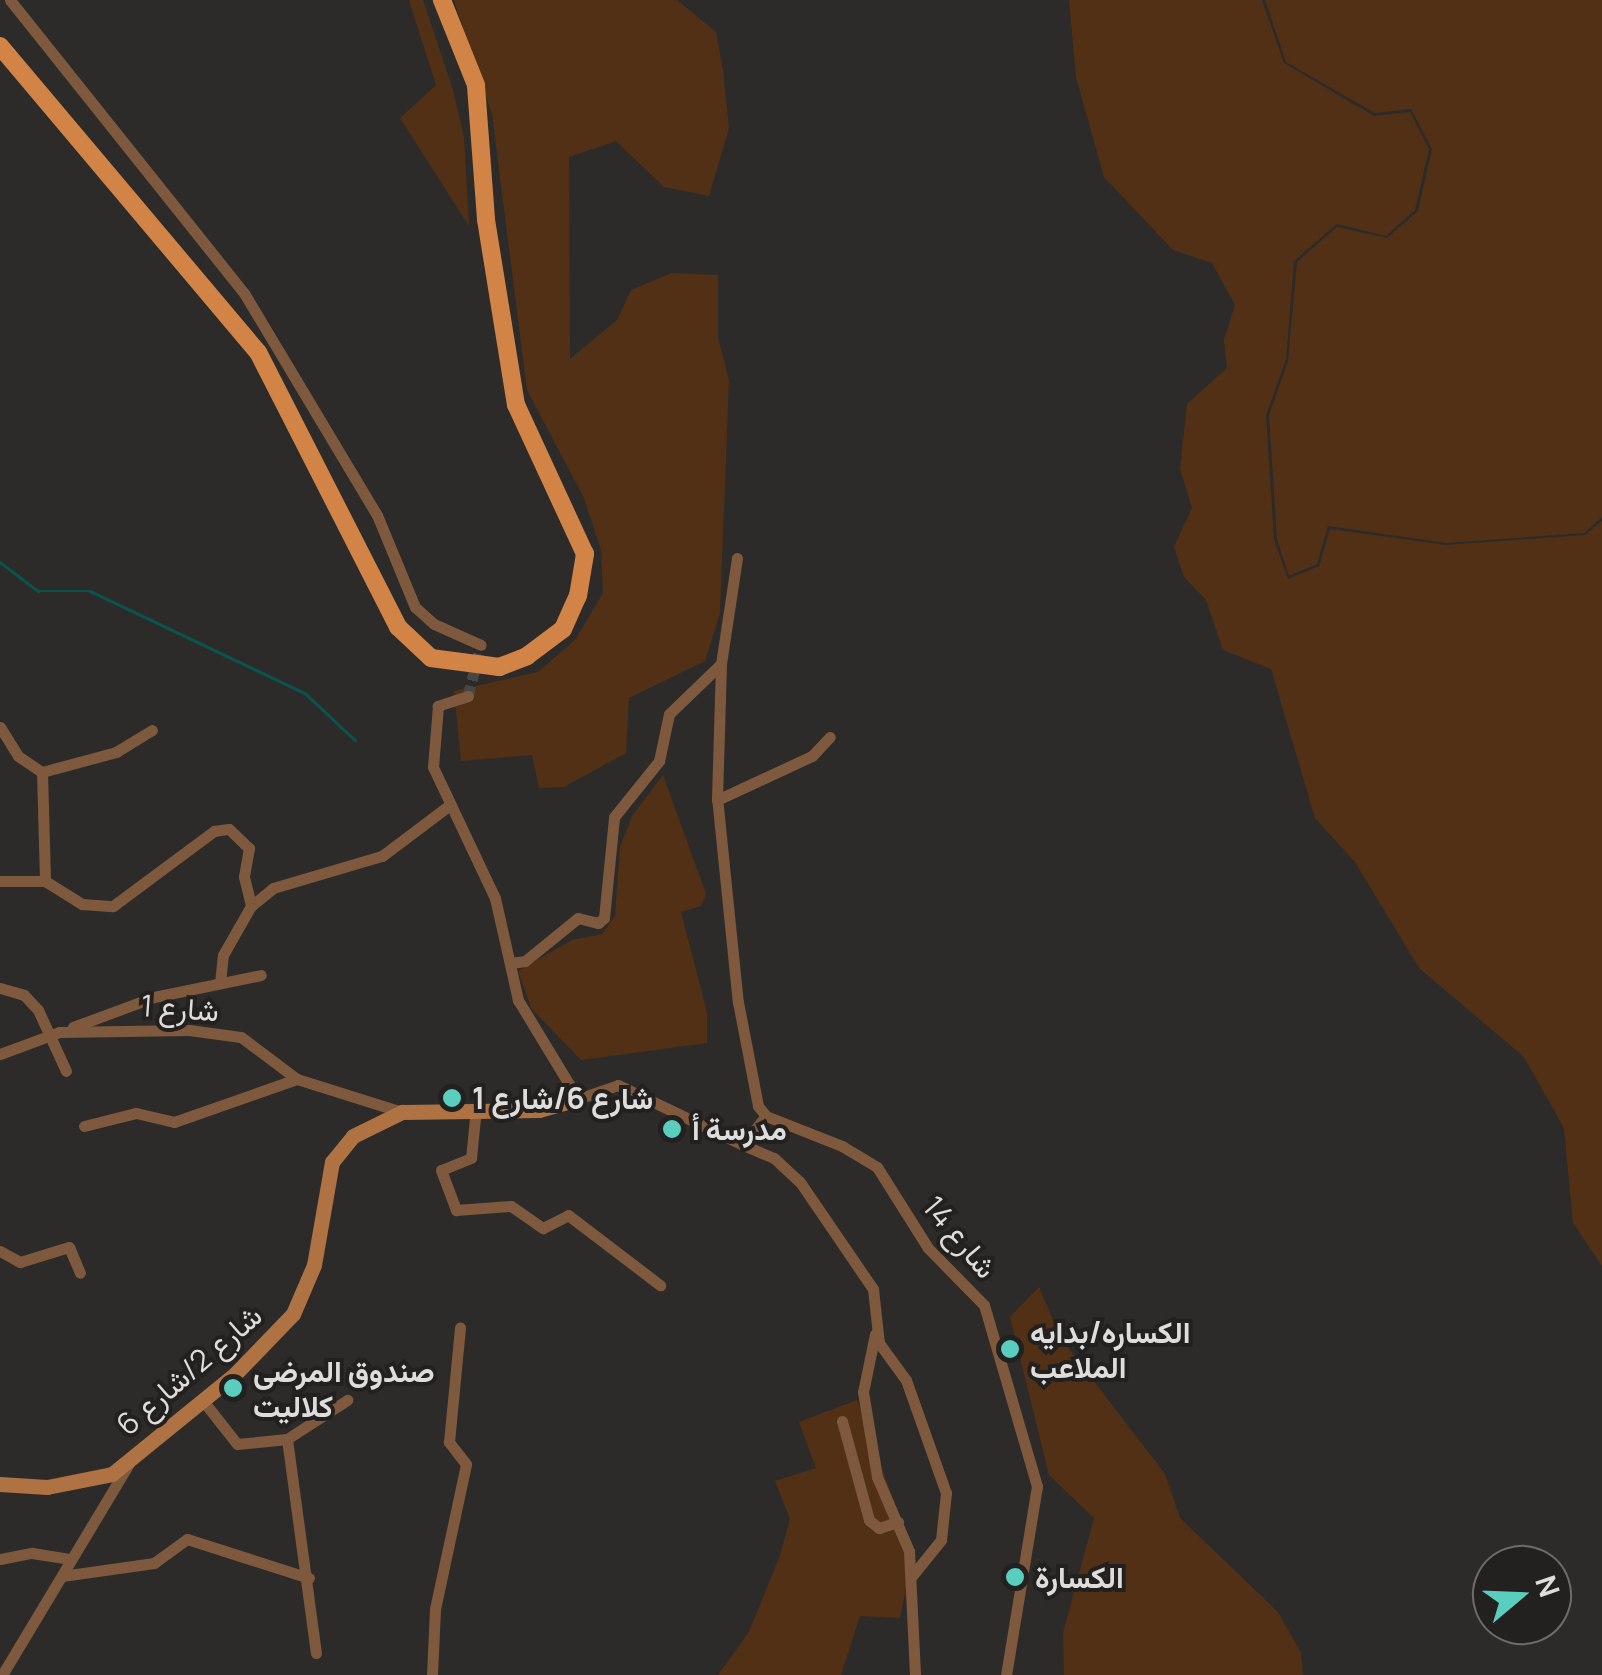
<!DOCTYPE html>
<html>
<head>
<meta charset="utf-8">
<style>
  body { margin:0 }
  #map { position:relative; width:1602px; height:1675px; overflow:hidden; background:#2d2b29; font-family:Manrope,Vazirmatn,sans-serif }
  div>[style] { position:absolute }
  .green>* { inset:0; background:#523015 }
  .stream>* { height:2.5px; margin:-1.25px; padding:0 1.25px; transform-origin:1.25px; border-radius:1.25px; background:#09544c }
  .street-tunnel>* { height:11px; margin-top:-5.5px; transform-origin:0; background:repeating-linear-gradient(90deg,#484644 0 11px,transparent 0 16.5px) }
  .street>* { height:11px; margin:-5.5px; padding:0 5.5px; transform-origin:5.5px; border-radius:5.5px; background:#7f593d }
  .secondary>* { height:15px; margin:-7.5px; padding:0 7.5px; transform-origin:7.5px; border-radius:7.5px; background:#ae7243 }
  .primary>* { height:18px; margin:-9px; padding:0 9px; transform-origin:9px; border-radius:9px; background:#d28446 }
  .dots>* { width:28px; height:28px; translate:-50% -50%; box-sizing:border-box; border:5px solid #232120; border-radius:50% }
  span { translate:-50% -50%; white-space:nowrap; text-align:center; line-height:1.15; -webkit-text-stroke:8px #232120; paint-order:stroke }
  .street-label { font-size:30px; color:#dedddc }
  .poi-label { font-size:30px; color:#dedddc; font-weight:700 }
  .left { translate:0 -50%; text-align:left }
  .north { position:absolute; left:1472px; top:1545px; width:100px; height:100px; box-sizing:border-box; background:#232120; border:2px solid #6e6c6b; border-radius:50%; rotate:71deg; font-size:28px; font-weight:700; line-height:40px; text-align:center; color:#dedddc }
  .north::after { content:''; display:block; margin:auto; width:35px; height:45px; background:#59cebe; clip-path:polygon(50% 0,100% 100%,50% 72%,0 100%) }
</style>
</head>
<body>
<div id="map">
  <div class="green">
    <i style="clip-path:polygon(409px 0,423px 0,453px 90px,464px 137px,469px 226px,400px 118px,436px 85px)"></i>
    <i style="clip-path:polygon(454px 0,677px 0,716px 32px,723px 70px,729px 128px,709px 196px,664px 187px,616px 141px,569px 157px,570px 359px,617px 320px,631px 290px,672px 273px,718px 275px,718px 337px,729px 380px,720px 613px,705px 661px,629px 698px,626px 753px,564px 787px,539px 788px,532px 755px,461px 761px,454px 691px,538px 672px,575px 640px,603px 593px,601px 550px,584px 498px,527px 390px,492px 114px)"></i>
    <i style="clip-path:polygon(1069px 0,1262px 0,1284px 63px,1374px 116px,1410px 112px,1429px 149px,1415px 210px,1386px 236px,1337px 224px,1294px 261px,1286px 360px,1266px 415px,1274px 540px,1288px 579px,1319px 566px,1330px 529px,1446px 545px,1585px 535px,1602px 521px,1602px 1266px,1573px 1223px,1564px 1128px,1524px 1057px,1419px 968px,1355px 862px,1315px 818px,1271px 669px,1223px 650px,1206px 600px,1184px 577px,1174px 547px,1192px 508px,1180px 469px,1187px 404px,1227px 368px,1224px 340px,1235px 305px,1212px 263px,1173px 250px,1104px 177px,1076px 77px)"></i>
    <i style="clip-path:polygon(1265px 0,1602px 0,1602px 517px,1584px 533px,1446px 543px,1328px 526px,1317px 564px,1289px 576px,1277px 539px,1269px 415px,1288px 361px,1297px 262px,1337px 227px,1387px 238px,1418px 211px,1432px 149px,1411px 109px,1375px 113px,1286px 62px)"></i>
    <i style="clip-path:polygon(663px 775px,706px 894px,701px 906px,681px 912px,707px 1012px,707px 1043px,581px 1060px,531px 1008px,518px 971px,572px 940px,602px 934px,615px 916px,620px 847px,632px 816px)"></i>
    <i style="clip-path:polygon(1039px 1287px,1060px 1337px,1165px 1474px,1180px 1518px,1278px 1612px,1301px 1653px,1303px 1675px,1064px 1675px,1063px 1633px,1094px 1518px,1049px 1475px,1010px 1317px)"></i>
    <i style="clip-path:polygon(857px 1400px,913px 1553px,900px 1618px,860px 1616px,841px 1675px,718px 1675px,749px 1632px,779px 1558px,790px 1519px,775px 1481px,816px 1468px,799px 1422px)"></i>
  </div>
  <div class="stream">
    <i style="left:0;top:562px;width:48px;rotate:37.3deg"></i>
    <i style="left:38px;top:591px;width:52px"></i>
    <i style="left:90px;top:591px;width:238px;rotate:25.4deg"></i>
    <i style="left:305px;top:693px;width:69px;rotate:43.2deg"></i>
  </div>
  <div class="street-tunnel">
    <i style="left:468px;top:696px;width:53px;rotate:-75.7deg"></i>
  </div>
  <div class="street">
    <i style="left:10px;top:0;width:375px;rotate:51.4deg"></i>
    <i style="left:244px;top:293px;width:259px;rotate:59.1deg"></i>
    <i style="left:377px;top:515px;width:100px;rotate:67.6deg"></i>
    <i style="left:415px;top:607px;width:25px;rotate:42deg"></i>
    <i style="left:434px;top:624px;width:51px;rotate:24.1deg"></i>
    <i style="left:737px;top:558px;width:107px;rotate:98.6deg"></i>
    <i style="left:721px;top:664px;width:133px;rotate:91.7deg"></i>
    <i style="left:717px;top:797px;width:206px;rotate:84.2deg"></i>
    <i style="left:738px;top:1002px;width:106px;rotate:79.1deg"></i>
    <i style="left:758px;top:1106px;width:13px;rotate:51deg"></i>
    <i style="left:468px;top:696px;width:32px;rotate:162deg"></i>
    <i style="left:438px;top:706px;width:61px;rotate:94.7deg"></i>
    <i style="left:433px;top:767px;width:145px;rotate:64.7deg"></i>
    <i style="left:495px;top:898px;width:105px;rotate:77.3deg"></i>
    <i style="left:518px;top:1000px;width:116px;rotate:58.8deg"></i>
    <i style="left:578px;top:1099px;width:42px;rotate:-19.3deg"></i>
    <i style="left:618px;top:1085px;width:139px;rotate:25.6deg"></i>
    <i style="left:743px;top:1145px;width:37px;rotate:-52deg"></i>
    <i style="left:766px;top:1116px;width:82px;rotate:21.5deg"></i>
    <i style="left:842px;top:1146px;width:41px;rotate:31deg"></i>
    <i style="left:877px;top:1167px;width:96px;rotate:57.8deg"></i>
    <i style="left:928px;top:1248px;width:80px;rotate:45.5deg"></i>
    <i style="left:984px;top:1305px;width:189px;rotate:73.7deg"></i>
    <i style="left:1037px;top:1486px;width:192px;rotate:99.3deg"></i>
    <i style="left:0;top:727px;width:34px;rotate:58deg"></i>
    <i style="left:18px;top:756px;width:29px;rotate:34deg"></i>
    <i style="left:42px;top:772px;width:109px;rotate:88.4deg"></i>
    <i style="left:42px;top:772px;width:77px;rotate:-15.1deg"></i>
    <i style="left:116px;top:752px;width:42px;rotate:-31.4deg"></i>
    <i style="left:717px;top:800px;width:105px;rotate:-24.9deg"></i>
    <i style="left:812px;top:756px;width:26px;rotate:-47deg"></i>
    <i style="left:0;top:881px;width:45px"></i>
    <i style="left:45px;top:881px;width:44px;rotate:31.9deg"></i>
    <i style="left:82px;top:904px;width:31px;rotate:4deg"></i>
    <i style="left:113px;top:906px;width:126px;rotate:-36.6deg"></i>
    <i style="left:214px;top:831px;width:15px;rotate:-8deg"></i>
    <i style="left:229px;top:829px;width:28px;rotate:44deg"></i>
    <i style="left:249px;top:848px;width:29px;rotate:100deg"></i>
    <i style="left:244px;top:877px;width:30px;rotate:76deg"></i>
    <i style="left:511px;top:963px;width:14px;rotate:-8deg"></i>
    <i style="left:525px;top:961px;width:68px;rotate:-39.1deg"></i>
    <i style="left:578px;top:918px;width:21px;rotate:14deg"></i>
    <i style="left:598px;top:923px;width:8px;rotate:-40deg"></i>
    <i style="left:604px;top:918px;width:101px;rotate:-84.3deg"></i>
    <i style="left:614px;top:817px;width:72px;rotate:-51.2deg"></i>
    <i style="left:659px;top:761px;width:48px;rotate:-78deg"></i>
    <i style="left:669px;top:714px;width:72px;rotate:-43.9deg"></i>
    <i style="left:220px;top:983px;width:28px;rotate:-84deg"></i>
    <i style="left:223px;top:955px;width:56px;rotate:-60.3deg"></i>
    <i style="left:251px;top:906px;width:28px;rotate:-39deg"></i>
    <i style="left:273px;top:888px;width:114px;rotate:-16.4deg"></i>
    <i style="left:382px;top:856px;width:81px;rotate:-37deg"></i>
    <i style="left:0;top:988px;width:25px;rotate:16deg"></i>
    <i style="left:24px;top:995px;width:21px;rotate:47deg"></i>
    <i style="left:38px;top:1010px;width:67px;rotate:65.3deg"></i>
    <i style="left:73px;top:1027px;width:86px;rotate:-20.3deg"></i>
    <i style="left:154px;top:997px;width:109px;rotate:-11.6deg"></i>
    <i style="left:0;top:1054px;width:63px;rotate:-20.4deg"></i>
    <i style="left:59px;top:1032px;width:130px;rotate:-0.9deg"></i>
    <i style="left:189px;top:1030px;width:52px;rotate:7.7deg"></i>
    <i style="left:241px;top:1037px;width:70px;rotate:36.9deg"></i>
    <i style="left:297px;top:1079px;width:110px;rotate:17.4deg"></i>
    <i style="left:476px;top:1108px;width:50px;rotate:95.7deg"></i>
    <i style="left:471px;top:1158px;width:32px;rotate:158deg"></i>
    <i style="left:441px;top:1170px;width:43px;rotate:69.4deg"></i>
    <i style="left:456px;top:1210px;width:55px;rotate:-4.2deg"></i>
    <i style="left:511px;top:1206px;width:39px;rotate:35deg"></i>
    <i style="left:543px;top:1228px;width:28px;rotate:-27deg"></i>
    <i style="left:568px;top:1215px;width:116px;rotate:37.3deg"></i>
    <i style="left:84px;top:1126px;width:54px;rotate:-14deg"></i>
    <i style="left:136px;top:1113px;width:39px;rotate:13deg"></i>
    <i style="left:174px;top:1122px;width:130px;rotate:-19.3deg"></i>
    <i style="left:743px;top:1145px;width:34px;rotate:23deg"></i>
    <i style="left:774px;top:1158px;width:35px;rotate:43deg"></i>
    <i style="left:800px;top:1182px;width:130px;rotate:55.7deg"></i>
    <i style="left:873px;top:1289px;width:54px;rotate:83.7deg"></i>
    <i style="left:879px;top:1343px;width:46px;rotate:53.9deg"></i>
    <i style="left:906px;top:1380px;width:120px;rotate:70.5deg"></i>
    <i style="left:946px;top:1493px;width:47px;rotate:96.1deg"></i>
    <i style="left:941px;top:1540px;width:46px;rotate:128.9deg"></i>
    <i style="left:0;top:1251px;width:23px;rotate:29deg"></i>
    <i style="left:20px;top:1262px;width:51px;rotate:-17deg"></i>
    <i style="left:69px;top:1247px;width:28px;rotate:67deg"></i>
    <i style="left:875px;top:1334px;width:59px;rotate:101.7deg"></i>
    <i style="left:863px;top:1392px;width:86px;rotate:80.6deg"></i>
    <i style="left:877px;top:1477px;width:81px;rotate:66.6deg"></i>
    <i style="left:909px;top:1551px;width:124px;rotate:87.2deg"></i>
    <i style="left:204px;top:1402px;width:53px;rotate:51.8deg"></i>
    <i style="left:237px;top:1444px;width:50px;rotate:-5.7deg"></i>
    <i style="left:287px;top:1439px;width:72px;rotate:-33deg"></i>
    <i style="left:842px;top:1421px;width:103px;rotate:74.7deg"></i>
    <i style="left:869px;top:1520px;width:13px;rotate:39deg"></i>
    <i style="left:879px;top:1528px;width:20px;rotate:-18deg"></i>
    <i style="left:287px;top:1439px;width:216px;rotate:82.3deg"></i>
    <i style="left:0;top:1559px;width:33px;rotate:-11deg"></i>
    <i style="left:32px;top:1553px;width:36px;rotate:9deg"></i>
    <i style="left:62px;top:1576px;width:93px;rotate:-8deg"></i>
    <i style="left:154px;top:1563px;width:41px;rotate:-36deg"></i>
    <i style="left:187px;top:1539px;width:128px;rotate:17.7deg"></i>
    <i style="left:2px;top:1675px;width:254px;rotate:-59deg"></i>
    <i style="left:432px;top:1675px;width:66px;rotate:-87.4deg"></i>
    <i style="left:435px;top:1609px;width:148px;rotate:-77.9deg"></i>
    <i style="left:466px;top:1464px;width:28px;rotate:-128deg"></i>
    <i style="left:449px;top:1442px;width:115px;rotate:-84.5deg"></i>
  </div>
  <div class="secondary">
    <i style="left:0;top:1484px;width:47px;rotate:3.7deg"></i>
    <i style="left:47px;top:1487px;width:66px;rotate:-11.3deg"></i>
    <i style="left:112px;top:1474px;width:159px;rotate:-39.1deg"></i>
    <i style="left:235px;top:1374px;width:83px;rotate:-46deg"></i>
    <i style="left:293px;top:1314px;width:53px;rotate:-66.8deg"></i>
    <i style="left:314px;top:1265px;width:105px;rotate:-80.1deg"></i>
    <i style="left:332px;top:1162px;width:33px;rotate:-51deg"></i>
    <i style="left:353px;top:1136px;width:55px;rotate:-26.1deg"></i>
    <i style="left:402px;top:1112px;width:137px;rotate:-0.8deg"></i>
    <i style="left:539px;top:1110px;width:41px;rotate:-15.8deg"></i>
  </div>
  <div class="primary">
    <i style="left:0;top:46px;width:400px;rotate:49.9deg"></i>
    <i style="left:258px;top:352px;width:309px;rotate:63deg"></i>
    <i style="left:398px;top:627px;width:45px;rotate:43.2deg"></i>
    <i style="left:431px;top:658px;width:69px;rotate:7.5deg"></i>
    <i style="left:499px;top:667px;width:30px;rotate:-21deg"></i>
    <i style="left:527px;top:656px;width:45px;rotate:-36.9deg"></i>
    <i style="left:563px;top:629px;width:36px;rotate:-66deg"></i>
    <i style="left:578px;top:596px;width:43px;rotate:-80.5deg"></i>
    <i style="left:585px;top:554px;width:164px;rotate:-114.8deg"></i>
    <i style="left:516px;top:405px;width:188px;rotate:-99.2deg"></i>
    <i style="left:486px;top:219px;width:134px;rotate:-94.3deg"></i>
    <i style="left:476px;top:85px;width:92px;rotate:-111.8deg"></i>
  </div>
  <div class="dots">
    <i style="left:452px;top:1098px;background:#59cebe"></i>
    <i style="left:672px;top:1129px;background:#59cebe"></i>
    <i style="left:1010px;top:1349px;background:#59cebe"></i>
    <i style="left:233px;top:1388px;background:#59cebe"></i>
    <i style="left:1015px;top:1577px;background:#59cebe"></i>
  </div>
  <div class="street-label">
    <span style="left:180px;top:1008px;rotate:4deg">شارع 1</span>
    <span style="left:960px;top:1237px;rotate:50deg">شارع 14</span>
    <span style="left:189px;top:1370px;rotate:-41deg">شارع 2/شارع 6</span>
  </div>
  <div class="poi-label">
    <span class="left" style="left:472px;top:1098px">شارع 6/شارع 1</span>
    <span class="left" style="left:692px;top:1129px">مدرسة أ</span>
    <span class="left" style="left:1030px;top:1349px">الكساره/بدايه<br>الملاعب</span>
    <span class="left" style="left:253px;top:1388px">صندوق المرضى<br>كلاليت</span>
    <span class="left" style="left:1035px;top:1577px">الكسارة</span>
  </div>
  <div class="north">N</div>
</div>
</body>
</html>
